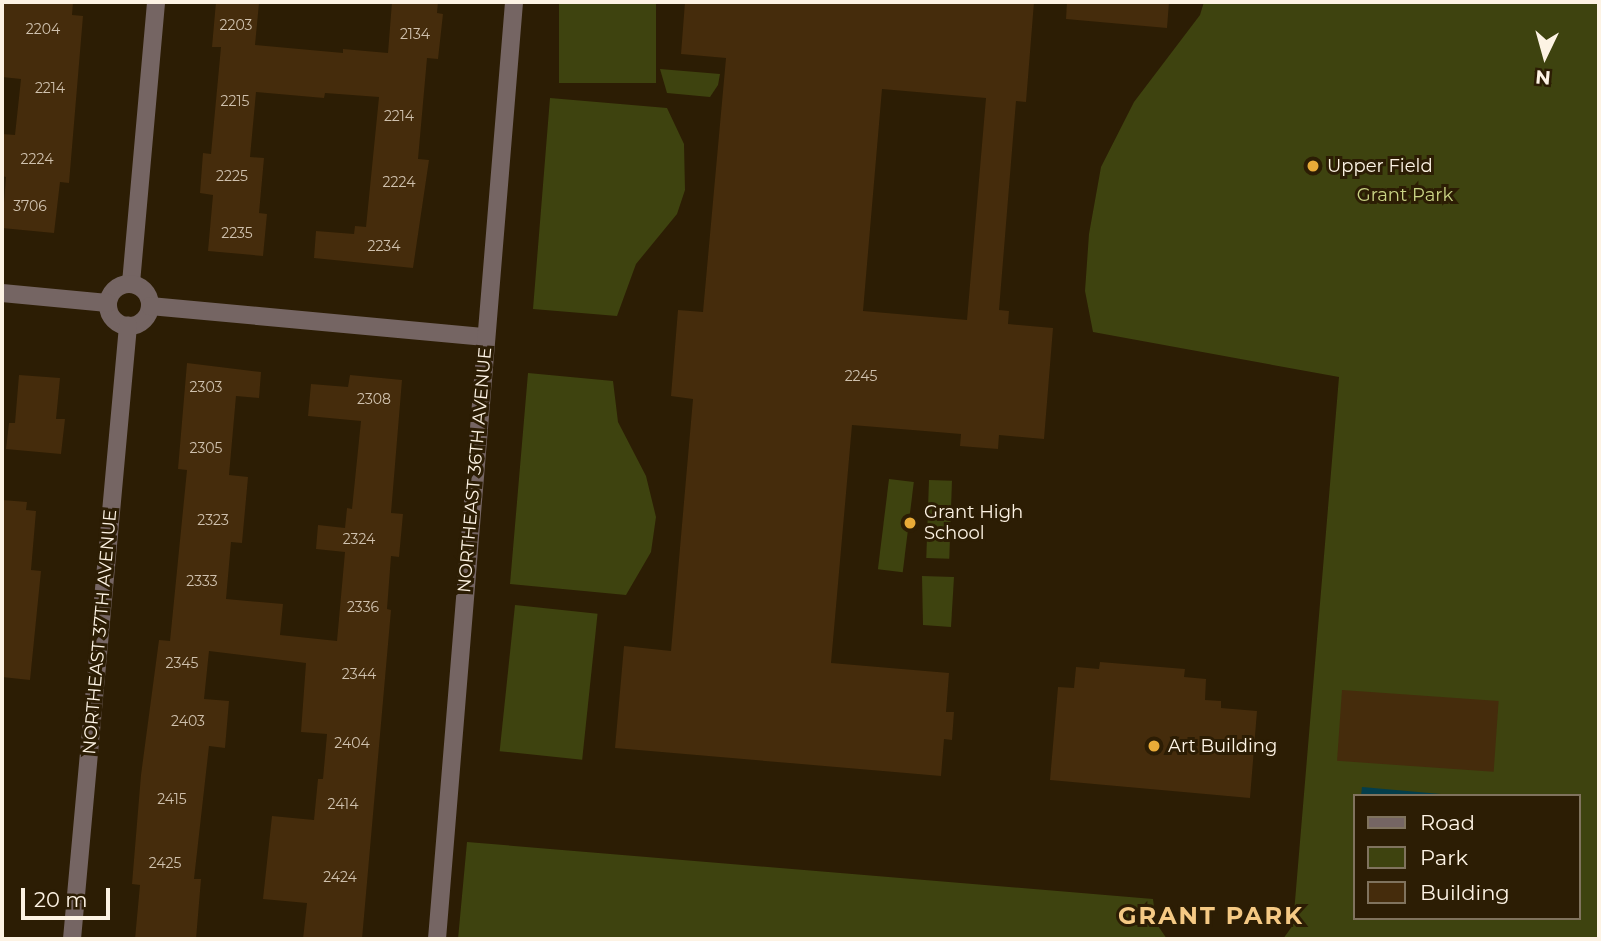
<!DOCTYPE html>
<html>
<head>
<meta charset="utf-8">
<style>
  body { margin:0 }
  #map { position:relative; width:1601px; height:941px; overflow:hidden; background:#2c1d04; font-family:Montserrat,sans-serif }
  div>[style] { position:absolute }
  .green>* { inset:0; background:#3e430f; transform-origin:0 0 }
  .water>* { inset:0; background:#043e4b }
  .building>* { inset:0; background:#452c0c; transform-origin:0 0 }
  .minor>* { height:18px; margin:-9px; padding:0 9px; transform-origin:9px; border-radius:9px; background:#756563 }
  .minor>.ring { margin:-9px; padding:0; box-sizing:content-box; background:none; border:18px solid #756563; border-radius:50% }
  .dots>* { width:19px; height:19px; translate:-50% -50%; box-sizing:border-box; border:4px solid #2c1d04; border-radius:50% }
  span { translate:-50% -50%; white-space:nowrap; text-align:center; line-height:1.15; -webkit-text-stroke:6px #2c1d04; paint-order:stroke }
  .number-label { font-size:14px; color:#cfc1ae }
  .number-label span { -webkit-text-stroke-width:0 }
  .poi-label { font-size:18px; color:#fdf3e4 }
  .left { translate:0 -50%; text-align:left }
  .park-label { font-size:18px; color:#cad485 }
  .street-label { font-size:18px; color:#fdf3e4 }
  .district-label { font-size:24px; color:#f5c984; font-weight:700; letter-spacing:2px }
  .frame { position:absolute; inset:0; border:4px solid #fdf3e4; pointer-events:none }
  .legend { position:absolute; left:1353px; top:794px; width:228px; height:126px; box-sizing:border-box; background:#2c1d04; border:2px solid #80735e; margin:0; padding:9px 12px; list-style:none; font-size:21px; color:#fdf3e4 }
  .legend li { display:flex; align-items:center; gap:14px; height:35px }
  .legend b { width:35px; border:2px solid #80735e }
  .north { position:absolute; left:1510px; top:21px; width:70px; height:70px; -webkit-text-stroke:5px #2c1d04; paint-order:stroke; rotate:185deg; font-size:19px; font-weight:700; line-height:28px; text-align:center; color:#fdf3e4 }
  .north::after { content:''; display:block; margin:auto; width:24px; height:32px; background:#fdf3e4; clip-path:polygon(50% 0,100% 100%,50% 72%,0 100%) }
  .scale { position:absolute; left:21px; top:888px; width:89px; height:32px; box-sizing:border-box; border:4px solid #fdf3e4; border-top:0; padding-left:9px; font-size:21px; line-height:24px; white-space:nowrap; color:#fdf3e4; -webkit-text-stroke:5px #2c1d04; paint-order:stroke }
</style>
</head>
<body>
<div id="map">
  <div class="green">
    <i style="left:559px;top:2px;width:97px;height:81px"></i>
    <i style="clip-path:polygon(evenodd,1204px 2px,1599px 2px,1599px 939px,1283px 939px,1293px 925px,1339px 377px,1093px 332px,1085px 291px,1089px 234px,1101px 167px,1134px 102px,1200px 15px,1204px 2px,1354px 796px,1578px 796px,1578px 918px,1354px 918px,1354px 796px)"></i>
    <i style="clip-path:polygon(660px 69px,720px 74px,718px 85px,710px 97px,667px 93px)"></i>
    <i style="clip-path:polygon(550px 98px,667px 108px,684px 144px,685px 190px,677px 214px,636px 264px,617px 316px,533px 309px)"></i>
    <i style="clip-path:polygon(528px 373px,613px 381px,618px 422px,646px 476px,656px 517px,651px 552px,626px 595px,510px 584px)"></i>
    <i style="left:889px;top:479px;width:25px;height:91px;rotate:7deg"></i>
    <i style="left:929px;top:480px;width:23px;height:78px;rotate:2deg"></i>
    <i style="clip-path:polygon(922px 576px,954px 577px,951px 627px,923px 625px)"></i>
    <i style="left:515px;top:605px;width:83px;height:147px;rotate:6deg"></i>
    <i style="clip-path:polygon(467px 842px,1153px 899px,1156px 923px,1167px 939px,458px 939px)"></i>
  </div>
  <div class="water">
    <i style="clip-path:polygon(1362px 787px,1463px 796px,1361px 796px)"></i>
  </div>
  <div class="building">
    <i style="clip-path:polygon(2px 2px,73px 2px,72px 15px,83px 16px,69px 183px,60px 182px,54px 233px,2px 228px,6px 177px,2px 176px,2px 134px,15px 135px,21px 79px,2px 77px)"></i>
    <i style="clip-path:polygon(216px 2px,259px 3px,255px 45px,343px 53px,343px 49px,388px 53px,392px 2px,438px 2px,437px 13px,443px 14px,438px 59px,427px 58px,418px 159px,429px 160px,413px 268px,314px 258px,316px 231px,354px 234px,355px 226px,366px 227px,379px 97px,325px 93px,324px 98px,256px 92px,250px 157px,264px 158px,259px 213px,267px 214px,263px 256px,208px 251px,213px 195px,200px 193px,203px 153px,211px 154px,221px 47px,212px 47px)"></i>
    <i style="clip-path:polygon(evenodd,685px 2px,1034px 2px,1026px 102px,1016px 101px,999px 310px,1009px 311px,1008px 324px,1053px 328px,1044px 439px,999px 435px,998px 449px,960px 446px,961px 434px,852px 425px,831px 663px,949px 673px,946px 712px,954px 712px,952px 740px,944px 739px,941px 776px,615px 748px,624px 646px,671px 651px,693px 399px,671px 396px,678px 310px,703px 312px,726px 58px,681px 54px,685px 2px,882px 89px,986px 98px,967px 320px,863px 311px,882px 89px)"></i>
    <i style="clip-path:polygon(1067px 2px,1169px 2px,1167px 28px,1066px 19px)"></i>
    <i style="clip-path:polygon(187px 363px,261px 372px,259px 398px,236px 396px,229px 475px,248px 477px,242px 543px,231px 542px,226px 599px,283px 604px,280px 635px,337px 641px,345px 552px,316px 549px,318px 525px,345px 528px,347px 508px,352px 509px,361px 421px,308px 416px,311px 384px,348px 387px,350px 375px,402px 380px,391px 513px,403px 514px,399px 557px,391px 556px,387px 609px,391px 610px,362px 939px,303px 939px,307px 903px,263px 899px,272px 816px,314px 820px,318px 779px,323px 779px,327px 734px,301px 732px,306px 663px,209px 651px,204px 699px,229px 701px,225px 748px,209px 746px,194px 879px,201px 879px,196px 939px,135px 939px,140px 885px,132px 884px,141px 775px,159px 640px,170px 641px,187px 470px,178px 469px)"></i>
    <i style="clip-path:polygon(19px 375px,60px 378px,56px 419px,65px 419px,61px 454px,6px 449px,9px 423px,15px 423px)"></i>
    <i style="clip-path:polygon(2px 500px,27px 502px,26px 510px,36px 511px,31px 570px,41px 571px,30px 680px,2px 677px)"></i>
    <i style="clip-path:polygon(1100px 662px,1185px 669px,1184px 677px,1206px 679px,1205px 700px,1221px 701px,1221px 708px,1257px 711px,1250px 798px,1050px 780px,1058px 687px,1074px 688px,1076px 667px,1099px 669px)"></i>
    <i style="left:1342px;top:690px;width:157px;height:71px;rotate:4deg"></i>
  </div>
  <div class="minor">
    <i style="left:131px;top:283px;width:282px;rotate:-84.9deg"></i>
    <i class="ring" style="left:108px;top:284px;width:24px;height:24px"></i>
    <i style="left:2px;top:293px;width:106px;rotate:5.4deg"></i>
    <i style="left:150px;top:306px;width:337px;rotate:5.3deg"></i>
    <i style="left:72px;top:939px;width:616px;rotate:-84.78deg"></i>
    <i style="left:437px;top:939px;width:940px;rotate:-85.3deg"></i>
  </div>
  <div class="dots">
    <i style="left:1313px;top:166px;background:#e9ab38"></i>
    <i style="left:910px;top:523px;background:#e9ab38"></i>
    <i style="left:1154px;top:746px;background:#e9ab38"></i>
  </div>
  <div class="number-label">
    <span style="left:236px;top:25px">2203</span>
    <span style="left:43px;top:29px">2204</span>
    <span style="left:415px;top:34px">2134</span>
    <span style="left:50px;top:88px">2214</span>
    <span style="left:235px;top:101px">2215</span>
    <span style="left:399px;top:116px">2214</span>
    <span style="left:37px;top:159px">2224</span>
    <span style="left:232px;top:176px">2225</span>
    <span style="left:399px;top:182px">2224</span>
    <span style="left:30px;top:206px">3706</span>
    <span style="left:237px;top:233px">2235</span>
    <span style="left:384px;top:246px">2234</span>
    <span style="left:861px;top:376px">2245</span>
    <span style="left:206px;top:387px">2303</span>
    <span style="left:374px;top:399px">2308</span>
    <span style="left:206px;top:448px">2305</span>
    <span style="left:213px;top:520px">2323</span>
    <span style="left:359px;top:539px">2324</span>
    <span style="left:202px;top:581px">2333</span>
    <span style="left:363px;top:607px">2336</span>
    <span style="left:182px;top:663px">2345</span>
    <span style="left:359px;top:674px">2344</span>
    <span style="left:188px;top:721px">2403</span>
    <span style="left:352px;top:743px">2404</span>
    <span style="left:172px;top:799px">2415</span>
    <span style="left:343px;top:804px">2414</span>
    <span style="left:165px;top:863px">2425</span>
    <span style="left:340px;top:877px">2424</span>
  </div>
  <div class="poi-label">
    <span class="left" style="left:1327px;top:166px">Upper Field</span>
    <span class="left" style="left:924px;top:523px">Grant High<br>School</span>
    <span class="left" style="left:1168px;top:746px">Art Building</span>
  </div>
  <div class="park-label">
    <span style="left:1405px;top:195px">Grant Park</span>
  </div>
  <div class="street-label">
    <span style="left:475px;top:470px;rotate:-85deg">NORTHEAST 36TH AVENUE</span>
    <span style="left:100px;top:632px;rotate:-85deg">NORTHEAST 37TH AVENUE</span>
  </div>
  <div class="district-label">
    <span style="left:1211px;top:916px">GRANT PARK</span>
  </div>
  <div class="frame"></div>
  <ul class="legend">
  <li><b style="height:9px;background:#756563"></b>Road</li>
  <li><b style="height:19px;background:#3e430f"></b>Park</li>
  <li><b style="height:19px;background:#452c0c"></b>Building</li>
  </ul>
  <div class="north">N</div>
  <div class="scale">20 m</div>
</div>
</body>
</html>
